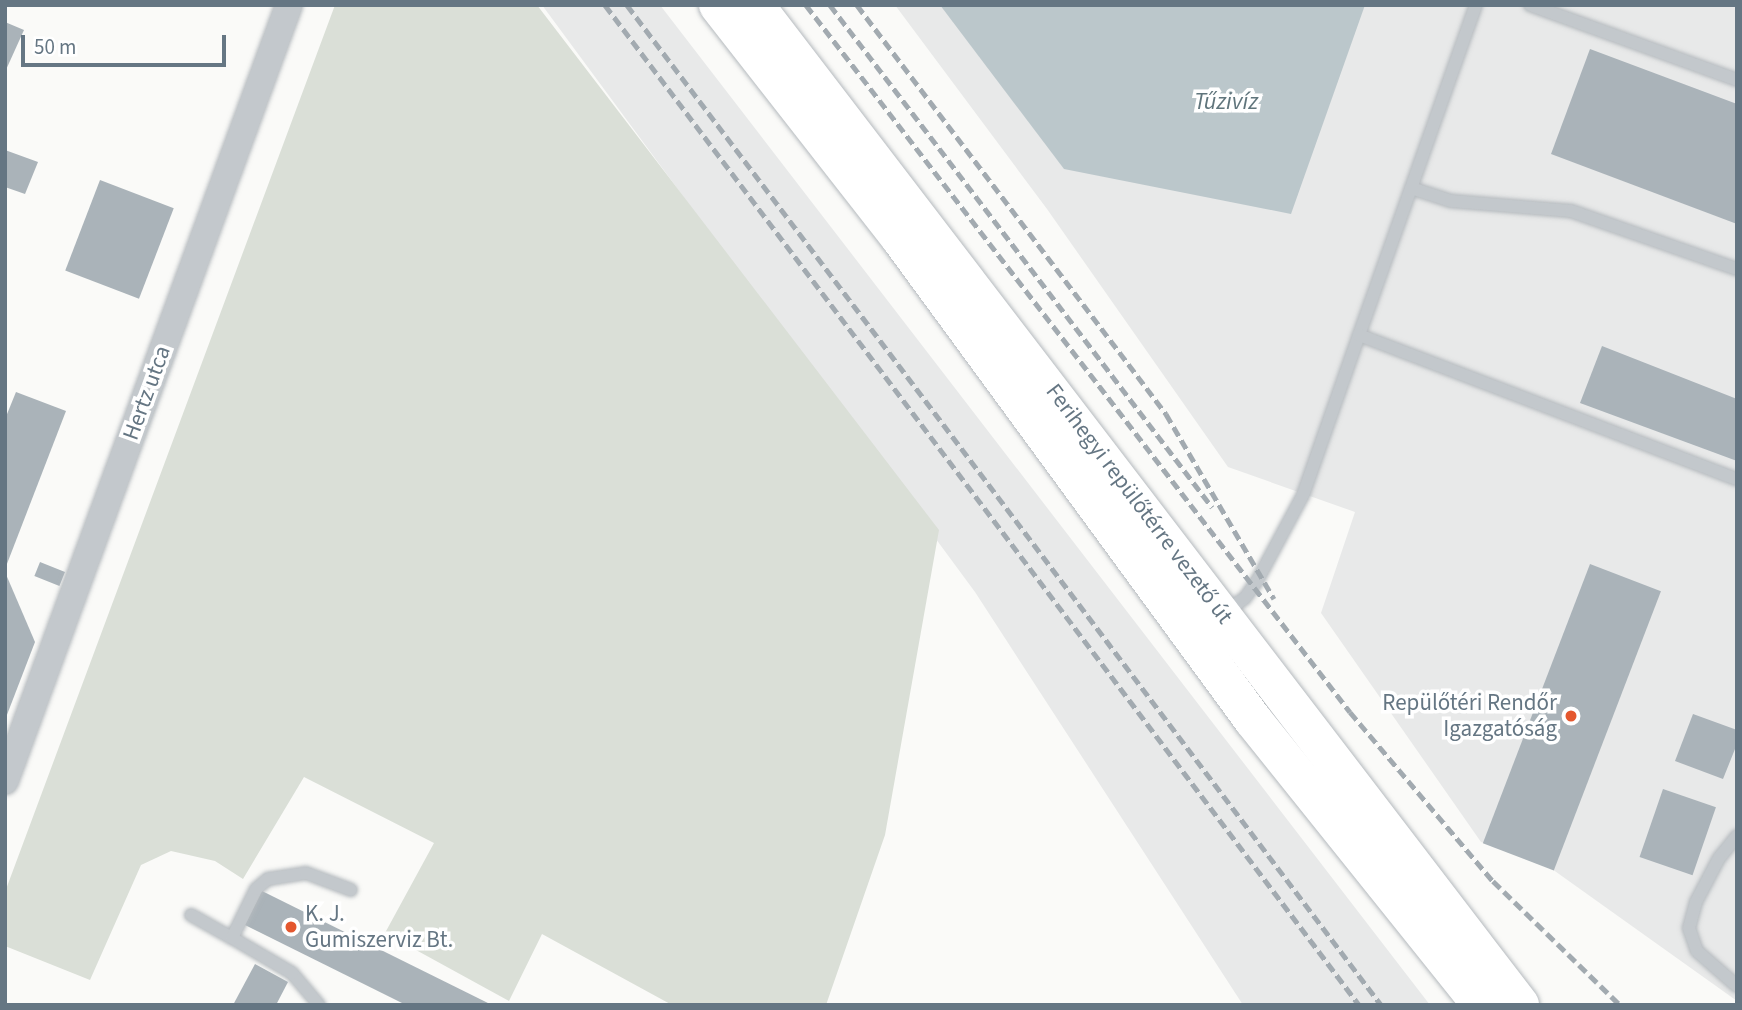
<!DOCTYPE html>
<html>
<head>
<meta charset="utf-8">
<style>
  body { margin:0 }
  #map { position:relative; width:1742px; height:1010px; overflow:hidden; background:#fafaf8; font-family:"Source Sans 3",sans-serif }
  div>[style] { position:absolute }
  .built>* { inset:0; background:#e8e9e9 }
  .green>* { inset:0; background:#dadfd7 }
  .water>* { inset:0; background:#bbc7cb }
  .building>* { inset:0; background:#aab3b9; transform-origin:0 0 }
  .roads { filter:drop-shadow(0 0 2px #b5babe) drop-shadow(0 0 2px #b5babe) }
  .service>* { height:12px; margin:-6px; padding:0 6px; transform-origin:6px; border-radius:6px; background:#c3c8cc }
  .minor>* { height:26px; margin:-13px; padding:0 13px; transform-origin:13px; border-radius:13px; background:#c3c8cc }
  .primary>* { height:38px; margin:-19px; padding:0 19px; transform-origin:19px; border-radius:19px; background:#fff }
  .rail>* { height:5px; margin-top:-2.5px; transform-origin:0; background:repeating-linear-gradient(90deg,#a2aab0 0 10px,transparent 0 15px) }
  .dots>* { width:19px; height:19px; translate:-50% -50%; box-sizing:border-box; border:4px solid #fff; border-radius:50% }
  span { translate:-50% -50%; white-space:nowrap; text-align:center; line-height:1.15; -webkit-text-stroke:7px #fff; paint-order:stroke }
  .street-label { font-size:23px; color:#657683 }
  .poi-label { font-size:23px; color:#657683 }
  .right { translate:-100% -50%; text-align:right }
  .left { translate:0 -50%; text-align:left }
  .water-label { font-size:24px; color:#60757c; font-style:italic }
  .frame { position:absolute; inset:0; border:7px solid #657683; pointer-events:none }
  .scale { position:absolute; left:21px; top:35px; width:205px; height:32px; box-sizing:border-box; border:4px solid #657683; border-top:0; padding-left:9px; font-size:21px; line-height:24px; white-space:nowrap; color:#657683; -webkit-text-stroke:5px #fff; paint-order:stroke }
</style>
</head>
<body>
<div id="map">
  <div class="built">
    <i style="clip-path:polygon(542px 5px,660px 5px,1430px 1005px,1243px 1005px,975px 592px)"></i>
    <i style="clip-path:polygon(895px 5px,1737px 5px,1737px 1001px,1552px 869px,1481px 842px,1321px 613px,1355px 512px,1228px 467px,1047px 209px)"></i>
  </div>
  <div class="green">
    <i style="clip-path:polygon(335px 5px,537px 5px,939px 530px,885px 835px,826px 1005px,672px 1005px,542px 934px,509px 1001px,385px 933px,434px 843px,304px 777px,243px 879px,215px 861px,171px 851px,141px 865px,90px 980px,5px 946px,5px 892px)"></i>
  </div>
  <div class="water">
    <i style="clip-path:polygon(940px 5px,1365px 5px,1291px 214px,1064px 169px)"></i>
  </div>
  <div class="building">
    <i style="clip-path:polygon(5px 22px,24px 30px,5px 72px)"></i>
    <i style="clip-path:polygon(1590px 49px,1737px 104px,1737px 224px,1551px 154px)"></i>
    <i style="clip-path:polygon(5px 150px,38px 162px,25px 194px,5px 187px)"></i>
    <i style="left:100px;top:180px;width:79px;height:97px;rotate:21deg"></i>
    <i style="clip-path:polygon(1602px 346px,1737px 399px,1737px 461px,1580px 403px)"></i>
    <i style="clip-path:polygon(16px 392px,66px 411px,5px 569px,5px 419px)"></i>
    <i style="left:40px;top:562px;width:27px;height:15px;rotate:22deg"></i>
    <i style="left:1590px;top:564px;width:76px;height:299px;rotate:21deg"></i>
    <i style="clip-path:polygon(5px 572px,35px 642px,5px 720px)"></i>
    <i style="clip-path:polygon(1693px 714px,1737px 730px,1737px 744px,1723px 779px,1675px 761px)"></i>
    <i style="left:1663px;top:789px;width:56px;height:72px;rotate:19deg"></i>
    <i style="clip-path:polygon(262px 891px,492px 1005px,406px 1005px,245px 925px)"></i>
    <i style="clip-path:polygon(255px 964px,288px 982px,276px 1005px,233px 1005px)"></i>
  </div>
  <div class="roads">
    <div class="service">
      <i style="left:1530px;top:5px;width:220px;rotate:19.9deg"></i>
      <i style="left:1411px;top:188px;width:42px;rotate:18deg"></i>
      <i style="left:1451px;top:201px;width:120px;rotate:4.8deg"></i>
      <i style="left:1571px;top:211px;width:176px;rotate:19.3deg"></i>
      <i style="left:1359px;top:335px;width:350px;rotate:-70.5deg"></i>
      <i style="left:1225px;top:612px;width:24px;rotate:-35deg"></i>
      <i style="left:1245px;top:598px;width:21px;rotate:-55deg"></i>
      <i style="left:1257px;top:581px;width:98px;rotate:-61.9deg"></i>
      <i style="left:1303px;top:495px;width:170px;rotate:-70.7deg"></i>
      <i style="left:1359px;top:335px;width:404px;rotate:20.9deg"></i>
      <i style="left:1737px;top:836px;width:28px;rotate:129deg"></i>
      <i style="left:1719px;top:858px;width:50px;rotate:117.6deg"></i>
      <i style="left:1696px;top:902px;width:27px;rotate:105deg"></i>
      <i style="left:1689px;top:928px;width:24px;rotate:71deg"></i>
      <i style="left:1697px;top:951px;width:53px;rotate:41.2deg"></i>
      <i style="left:191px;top:915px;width:47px;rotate:29.3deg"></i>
      <i style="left:319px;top:1005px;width:42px;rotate:-130.2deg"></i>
      <i style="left:292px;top:973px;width:69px;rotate:-149.7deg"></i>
      <i style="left:232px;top:938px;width:55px;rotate:-63.9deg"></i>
      <i style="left:256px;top:889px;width:16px;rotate:-40deg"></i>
      <i style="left:268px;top:879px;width:38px;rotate:-9deg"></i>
      <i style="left:306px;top:873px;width:48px;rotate:20.7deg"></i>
    </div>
    <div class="minor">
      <i style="left:5px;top:781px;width:826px;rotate:-69.9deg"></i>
    </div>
    <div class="primary">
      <i style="left:718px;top:5px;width:296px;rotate:52deg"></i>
      <i style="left:900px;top:238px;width:597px;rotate:53.78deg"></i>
      <i style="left:1253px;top:720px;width:365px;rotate:51.3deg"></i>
      <i style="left:755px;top:5px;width:1259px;rotate:52.58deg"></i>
    </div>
  </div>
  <div class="rail">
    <i style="left:605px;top:5px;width:1252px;rotate:52.98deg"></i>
    <i style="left:627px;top:5px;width:1252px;rotate:52.98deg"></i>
    <i style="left:806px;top:5px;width:892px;rotate:52.42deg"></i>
    <i style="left:1350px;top:712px;width:221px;rotate:49.8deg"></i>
    <i style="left:1493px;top:881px;width:177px;rotate:44.3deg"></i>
    <i style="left:830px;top:5px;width:631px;rotate:52.73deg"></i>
    <i style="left:857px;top:5px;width:513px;rotate:52.93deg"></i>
    <i style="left:1166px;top:414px;width:214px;rotate:59.7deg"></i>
  </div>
  <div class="dots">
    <i style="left:1571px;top:716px;background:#e4572e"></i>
    <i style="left:291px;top:927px;background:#e4572e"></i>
  </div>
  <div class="street-label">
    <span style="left:147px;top:393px;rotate:-70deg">Hertz utca</span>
    <span style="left:1139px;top:504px;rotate:53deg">Ferihegyi repülőtérre vezető út</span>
  </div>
  <div class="poi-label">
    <span class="right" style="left:1557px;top:716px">Repülőtéri Rendőr<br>Igazgatóság</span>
    <span class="left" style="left:305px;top:927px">K. J.<br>Gumiszerviz Bt.</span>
  </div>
  <div class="water-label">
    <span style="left:1226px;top:102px">Tűzivíz</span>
  </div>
  <div class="frame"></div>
  <div class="scale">50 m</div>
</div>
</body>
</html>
